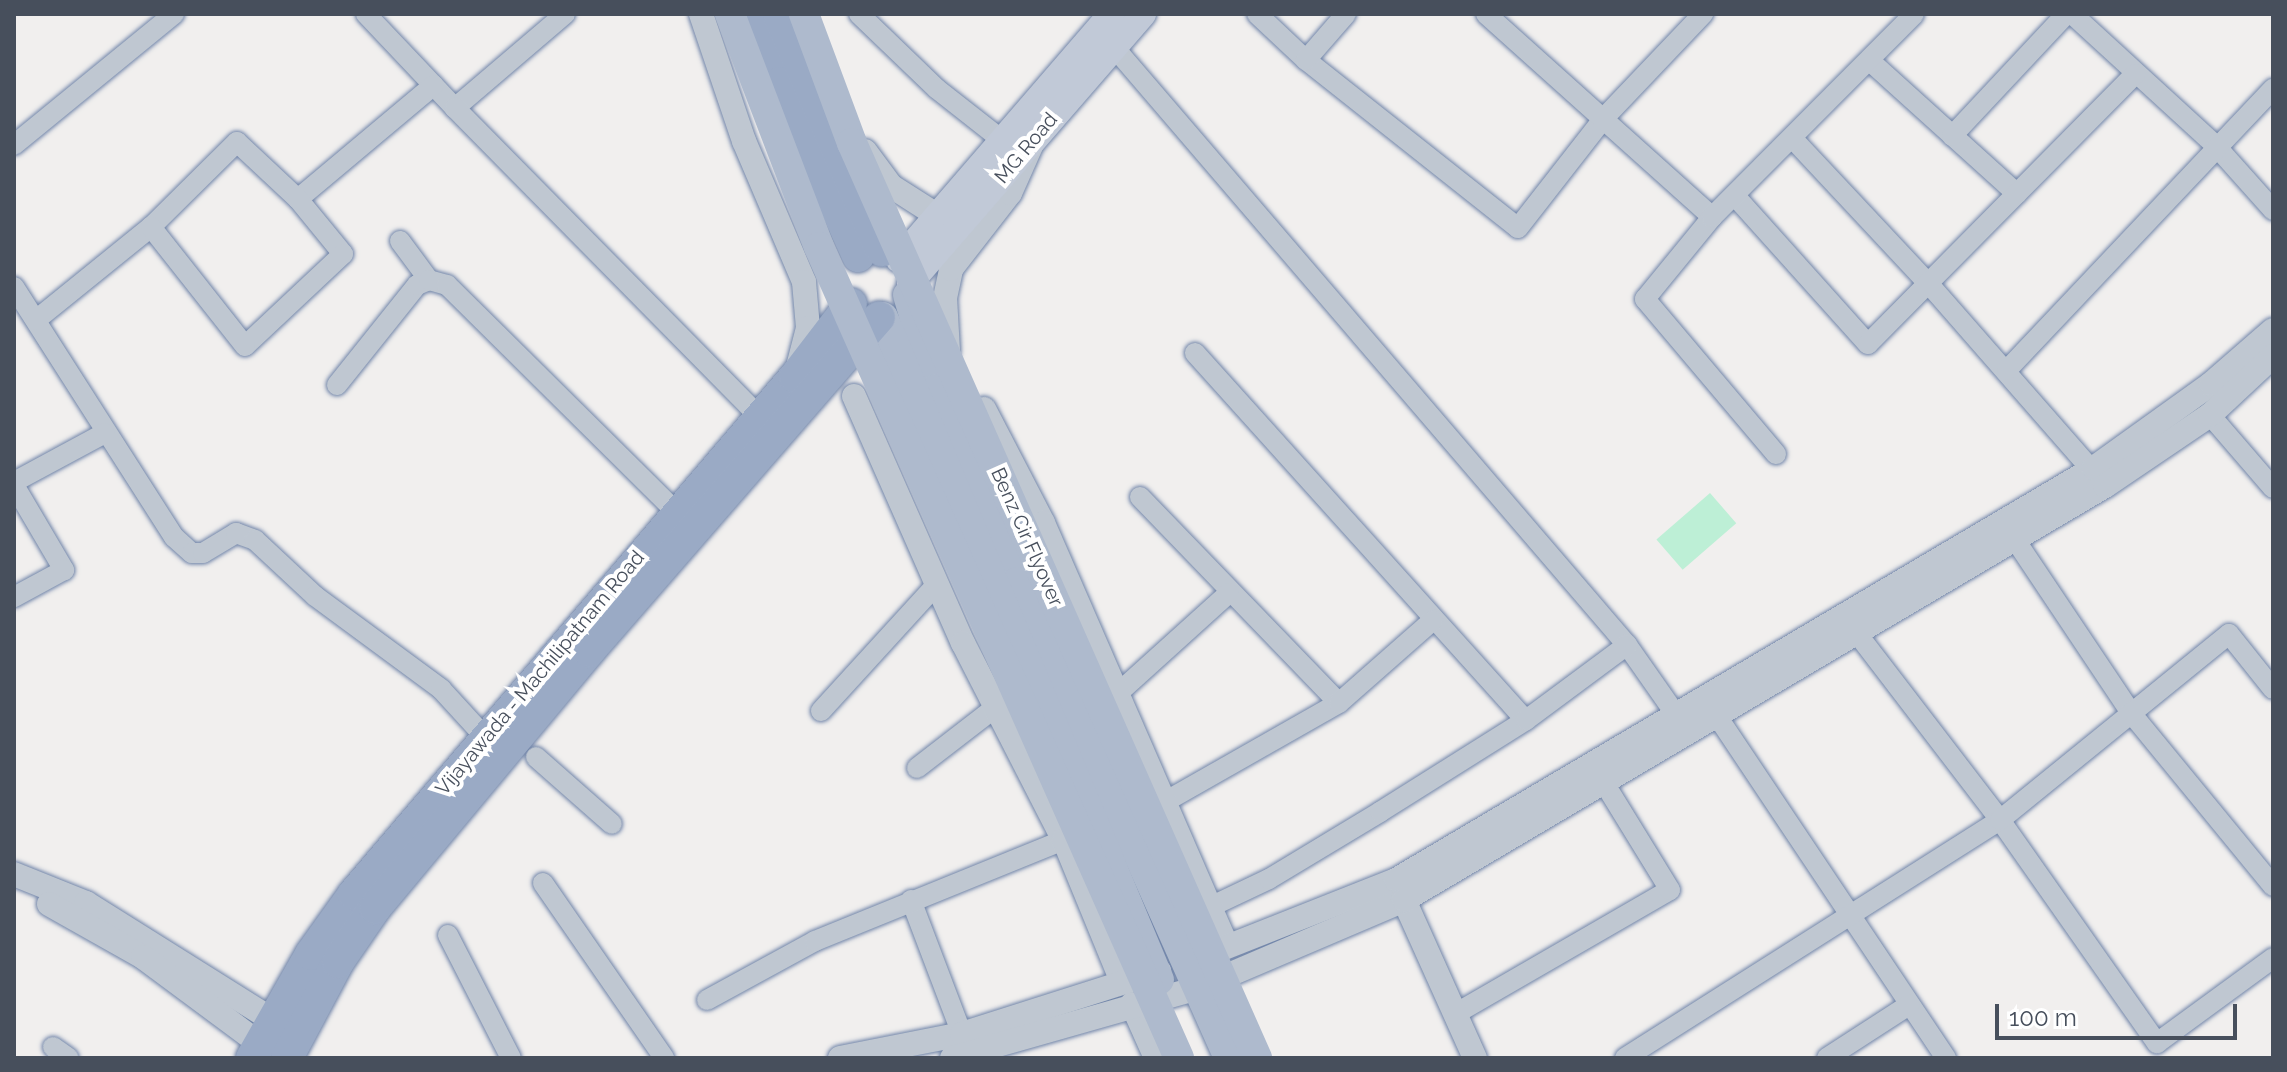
<!DOCTYPE html>
<html>
<head>
<meta charset="utf-8">
<style>
  body { margin:0 }
  #map { position:relative; width:2287px; height:1072px; overflow:hidden; background:#f1efee; font-family:Raleway,sans-serif }
  div>[style] { position:absolute }
  .green>* { inset:0; background:#bdefd6; transform-origin:0 0 }
  .roads { filter:drop-shadow(0 0 2px #7185a9) drop-shadow(0 0 2px #7185a9) }
  .minor>* { height:20px; margin:-10px; padding:0 10px; transform-origin:10px; border-radius:10px; background:#bfc7d1 }
  .tertiary>* { height:24px; margin:-12px; padding:0 12px; transform-origin:12px; border-radius:12px; background:#bfc7d1 }
  .secondary>* { height:26px; margin:-13px; padding:0 13px; transform-origin:13px; border-radius:13px; background:#c1c9d7 }
  .primary>* { height:30px; margin:-15px; padding:0 15px; transform-origin:15px; border-radius:15px; background:#aebacd }
  .trunk>* { height:32px; margin:-16px; padding:0 16px; transform-origin:16px; border-radius:16px; background:#9aaac5 }
  .primary-bridge>* { height:30px; margin:-15px; padding:0 15px; transform-origin:15px; border-radius:15px; background:#aebacd }
  span { translate:-50% -50%; white-space:nowrap; text-align:center; line-height:1.15; -webkit-text-stroke:8px #fff; paint-order:stroke }
  .street-label { font-size:20px; color:#474f5c }
  .frame { position:absolute; inset:0; border:16px solid #474f5c; pointer-events:none }
  .scale { position:absolute; left:1995px; top:1004px; width:242px; height:36px; box-sizing:border-box; border:4px solid #474f5c; border-top:0; padding-left:10px; font-size:24px; line-height:28px; white-space:nowrap; color:#474f5c; -webkit-text-stroke:6px #fff; paint-order:stroke }
</style>
</head>
<body>
<div id="map">
  <div class="green">
    <i style="left:1710px;top:493px;width:40px;height:71px;rotate:49deg"></i>
  </div>
  <div class="roads">
    <div class="minor">
      <i style="left:366px;top:14px;width:129px;rotate:46.6deg"></i>
      <i style="left:565px;top:14px;width:145px;rotate:139.5deg"></i>
      <i style="left:455px;top:108px;width:434px;rotate:45.4deg"></i>
      <i style="left:859px;top:14px;width:108px;rotate:43.9deg"></i>
      <i style="left:937px;top:89px;width:84px;rotate:38.2deg"></i>
      <i style="left:1257px;top:14px;width:67px;rotate:43.2deg"></i>
      <i style="left:1306px;top:60px;width:270px;rotate:38.4deg"></i>
      <i style="left:1518px;top:228px;width:140px;rotate:-52deg"></i>
      <i style="left:1604px;top:118px;width:144px;rotate:-46.4deg"></i>
      <i style="left:1486px;top:14px;width:304px;rotate:41.9deg"></i>
      <i style="left:2072px;top:14px;width:195px;rotate:42.5deg"></i>
      <i style="left:2216px;top:146px;width:86px;rotate:48.3deg"></i>
      <i style="left:1113px;top:46px;width:789px;rotate:49.37deg"></i>
      <i style="left:1627px;top:645px;width:99px;rotate:54.9deg"></i>
      <i style="left:1306px;top:60px;width:61px;rotate:-49deg"></i>
      <i style="left:1870px;top:61px;width:198px;rotate:42.1deg"></i>
      <i style="left:1952px;top:136px;width:167px;rotate:-46.9deg"></i>
      <i style="left:1794px;top:140px;width:196px;rotate:46.9deg"></i>
      <i style="left:1928px;top:283px;width:264px;rotate:48.8deg"></i>
      <i style="left:14px;top:145px;width:207px;rotate:-39.3deg"></i>
      <i style="left:1735px;top:196px;width:199px;rotate:48.1deg"></i>
      <i style="left:1868px;top:344px;width:380px;rotate:-45.3deg"></i>
      <i style="left:298px;top:199px;width:177px;rotate:-40deg"></i>
      <i style="left:400px;top:241px;width:49px;rotate:53.4deg"></i>
      <i style="left:14px;top:287px;width:297px;rotate:57.4deg"></i>
      <i style="left:174px;top:537px;width:24px;rotate:42deg"></i>
      <i style="left:192px;top:553px;width:11px"></i>
      <i style="left:203px;top:553px;width:39px;rotate:-31deg"></i>
      <i style="left:236px;top:533px;width:20px;rotate:20deg"></i>
      <i style="left:255px;top:540px;width:82px;rotate:43deg"></i>
      <i style="left:315px;top:596px;width:157px;rotate:36.4deg"></i>
      <i style="left:441px;top:689px;width:64px;rotate:47.5deg"></i>
      <i style="left:36px;top:320px;width:148px;rotate:-39deg"></i>
      <i style="left:151px;top:227px;width:121px;rotate:-44.7deg"></i>
      <i style="left:237px;top:142px;width:83px;rotate:43.1deg"></i>
      <i style="left:298px;top:199px;width:71px;rotate:50.7deg"></i>
      <i style="left:343px;top:254px;width:134px;rotate:136.8deg"></i>
      <i style="left:245px;top:346px;width:152px;rotate:-128.3deg"></i>
      <i style="left:1195px;top:353px;width:494px;rotate:48deg"></i>
      <i style="left:2007px;top:370px;width:387px;rotate:-46.6deg"></i>
      <i style="left:337px;top:385px;width:128px;rotate:-51.3deg"></i>
      <i style="left:417px;top:285px;width:13px;rotate:-23deg"></i>
      <i style="left:429px;top:280px;width:19px;rotate:16deg"></i>
      <i style="left:447px;top:285px;width:322px;rotate:44.7deg"></i>
      <i style="left:2210px;top:415px;width:96px;rotate:49.2deg"></i>
      <i style="left:1776px;top:454px;width:203px;rotate:-130.2deg"></i>
      <i style="left:1645px;top:299px;width:106px;rotate:-50.7deg"></i>
      <i style="left:1712px;top:217px;width:286px;rotate:-45.1deg"></i>
      <i style="left:14px;top:482px;width:103px;rotate:-28.3deg"></i>
      <i style="left:14px;top:485px;width:99px;rotate:59.5deg"></i>
      <i style="left:64px;top:570px;width:57px;rotate:151.6deg"></i>
      <i style="left:1140px;top:497px;width:286px;rotate:46deg"></i>
      <i style="left:2016px;top:541px;width:207px;rotate:56.2deg"></i>
      <i style="left:2131px;top:713px;width:224px;rotate:50.6deg"></i>
      <i style="left:1859px;top:636px;width:232px;rotate:52.5deg"></i>
      <i style="left:2000px;top:820px;width:273px;rotate:54.9deg"></i>
      <i style="left:2157px;top:1043px;width:144px;rotate:-36.2deg"></i>
      <i style="left:1116px;top:695px;width:152px;rotate:-42.1deg"></i>
      <i style="left:821px;top:711px;width:172px;rotate:-47.6deg"></i>
      <i style="left:1717px;top:716px;width:412px;rotate:56.2deg"></i>
      <i style="left:536px;top:757px;width:101px;rotate:41.4deg"></i>
      <i style="left:917px;top:768px;width:100px;rotate:-37.7deg"></i>
      <i style="left:1168px;top:800px;width:197px;rotate:-29.6deg"></i>
      <i style="left:1339px;top:703px;width:125px;rotate:-41.4deg"></i>
      <i style="left:543px;top:883px;width:213px;rotate:55.3deg"></i>
      <i style="left:911px;top:900px;width:143px;rotate:69.2deg"></i>
      <i style="left:1210px;top:907px;width:65px;rotate:-25.4deg"></i>
      <i style="left:1269px;top:879px;width:130px;rotate:-31.1deg"></i>
      <i style="left:1380px;top:812px;width:173px;rotate:-32.2deg"></i>
      <i style="left:1526px;top:720px;width:126px;rotate:-36.6deg"></i>
      <i style="left:448px;top:935px;width:138px;rotate:62.9deg"></i>
      <i style="left:707px;top:1000px;width:123px;rotate:-28.6deg"></i>
      <i style="left:815px;top:941px;width:269px;rotate:-22.1deg"></i>
      <i style="left:1455px;top:1014px;width:248px;rotate:-30deg"></i>
      <i style="left:1670px;top:890px;width:128px;rotate:-121.6deg"></i>
      <i style="left:53px;top:1047px;width:19px;rotate:35deg"></i>
      <i style="left:1625px;top:1058px;width:444px;rotate:-32.4deg"></i>
      <i style="left:2000px;top:820px;width:295px;rotate:-39.1deg"></i>
      <i style="left:2229px;top:634px;width:70px;rotate:51.3deg"></i>
      <i style="left:1827px;top:1058px;width:98px;rotate:-32.9deg"></i>
    </div>
    <div class="tertiary">
      <i style="left:701px;top:14px;width:134px;rotate:71.3deg"></i>
      <i style="left:744px;top:141px;width:153px;rotate:66.9deg"></i>
      <i style="left:804px;top:282px;width:46px;rotate:85deg"></i>
      <i style="left:808px;top:328px;width:40px;rotate:104.4deg"></i>
      <i style="left:865px;top:151px;width:44px;rotate:53.4deg"></i>
      <i style="left:891px;top:186px;width:56px;rotate:32.6deg"></i>
      <i style="left:948px;top:351px;width:53px;rotate:-93.2deg"></i>
      <i style="left:945px;top:298px;width:30px;rotate:-78deg"></i>
      <i style="left:951px;top:269px;width:96px;rotate:-52.2deg"></i>
      <i style="left:1010px;top:193px;width:51px;rotate:-65.9deg"></i>
      <i style="left:854px;top:396px;width:270px;rotate:66.2deg"></i>
      <i style="left:963px;top:643px;width:221px;rotate:62.9deg"></i>
      <i style="left:1064px;top:840px;width:150px;rotate:67.7deg"></i>
      <i style="left:984px;top:409px;width:128px;rotate:62.6deg"></i>
      <i style="left:1043px;top:523px;width:461px;rotate:66.5deg"></i>
      <i style="left:14px;top:874px;width:78px;rotate:21.9deg"></i>
      <i style="left:86px;top:903px;width:222px;rotate:32.1deg"></i>
      <i style="left:1404px;top:900px;width:173px;rotate:65.8deg"></i>
      <i style="left:49px;top:904px;width:108px;rotate:29.4deg"></i>
      <i style="left:143px;top:957px;width:146px;rotate:36.6deg"></i>
      <i style="left:1194px;top:960px;width:217px;rotate:-21.6deg"></i>
      <i style="left:1396px;top:880px;width:811px;rotate:-30.55deg"></i>
      <i style="left:2094px;top:468px;width:144px;rotate:-35.7deg"></i>
      <i style="left:2211px;top:384px;width:82px;rotate:-41.1deg"></i>
      <i style="left:1132px;top:1004px;width:59px;rotate:66deg"></i>
      <i style="left:840px;top:1058px;width:124px;rotate:-11.1deg"></i>
      <i style="left:962px;top:1034px;width:207px;rotate:-17.7deg"></i>
      <i style="left:952px;top:1058px;width:256px;rotate:-15.9deg"></i>
      <i style="left:1198px;top:988px;width:224px;rotate:-23.1deg"></i>
      <i style="left:1404px;top:900px;width:814px;rotate:-30.57deg"></i>
      <i style="left:2105px;top:486px;width:127px;rotate:-34.1deg"></i>
      <i style="left:2210px;top:415px;width:86px;rotate:-43.1deg"></i>
    </div>
    <div class="secondary">
      <i style="left:899px;top:260px;width:325px;rotate:-49.2deg"></i>
      <i style="left:910px;top:283px;width:356px;rotate:-49.1deg"></i>
    </div>
    <div class="primary">
      <i style="left:908px;top:295px;width:98px;rotate:73.4deg"></i>
      <i style="left:936px;top:389px;width:209px;rotate:67.2deg"></i>
      <i style="left:1017px;top:582px;width:521px;rotate:65.99deg"></i>
      <i style="left:883px;top:317px;width:718px;rotate:67.4deg"></i>
    </div>
    <div class="trunk">
      <i style="left:755px;top:14px;width:73px;rotate:70.1deg"></i>
      <i style="left:780px;top:83px;width:190px;rotate:65.7deg"></i>
      <i style="left:779px;top:14px;width:258px;rotate:66.5deg"></i>
      <i style="left:252px;top:1058px;width:120px;rotate:-60.4deg"></i>
      <i style="left:311px;top:954px;width:74px;rotate:-54.4deg"></i>
      <i style="left:354px;top:894px;width:680px;rotate:-49.54deg"></i>
      <i style="left:795px;top:377px;width:92px;rotate:-52.5deg"></i>
      <i style="left:287px;top:1058px;width:109px;rotate:-62deg"></i>
      <i style="left:338px;top:962px;width:65px;rotate:-55.6deg"></i>
      <i style="left:375px;top:908px;width:334px;rotate:-50.2deg"></i>
      <i style="left:589px;top:651px;width:442px;rotate:-49deg"></i>
    </div>
  </div>
  <div class="primary-bridge">
    <i style="left:730px;top:14px;width:249px;rotate:69.1deg"></i>
    <i style="left:819px;top:247px;width:887px;rotate:66.06deg"></i>
    <i style="left:804px;top:14px;width:138px;rotate:69.6deg"></i>
    <i style="left:852px;top:143px;width:1001px;rotate:66.12deg"></i>
  </div>
  <div class="street-label">
    <span style="left:1026px;top:148px;rotate:-50deg">MG Road</span>
    <span style="left:1027px;top:537px;rotate:66deg">Benz Cir Flyover</span>
    <span style="left:540px;top:673px;rotate:-50deg">Vijayawada - Machilipatnam Road</span>
  </div>
  <div class="frame"></div>
  <div class="scale">100 m</div>
</div>
</body>
</html>
